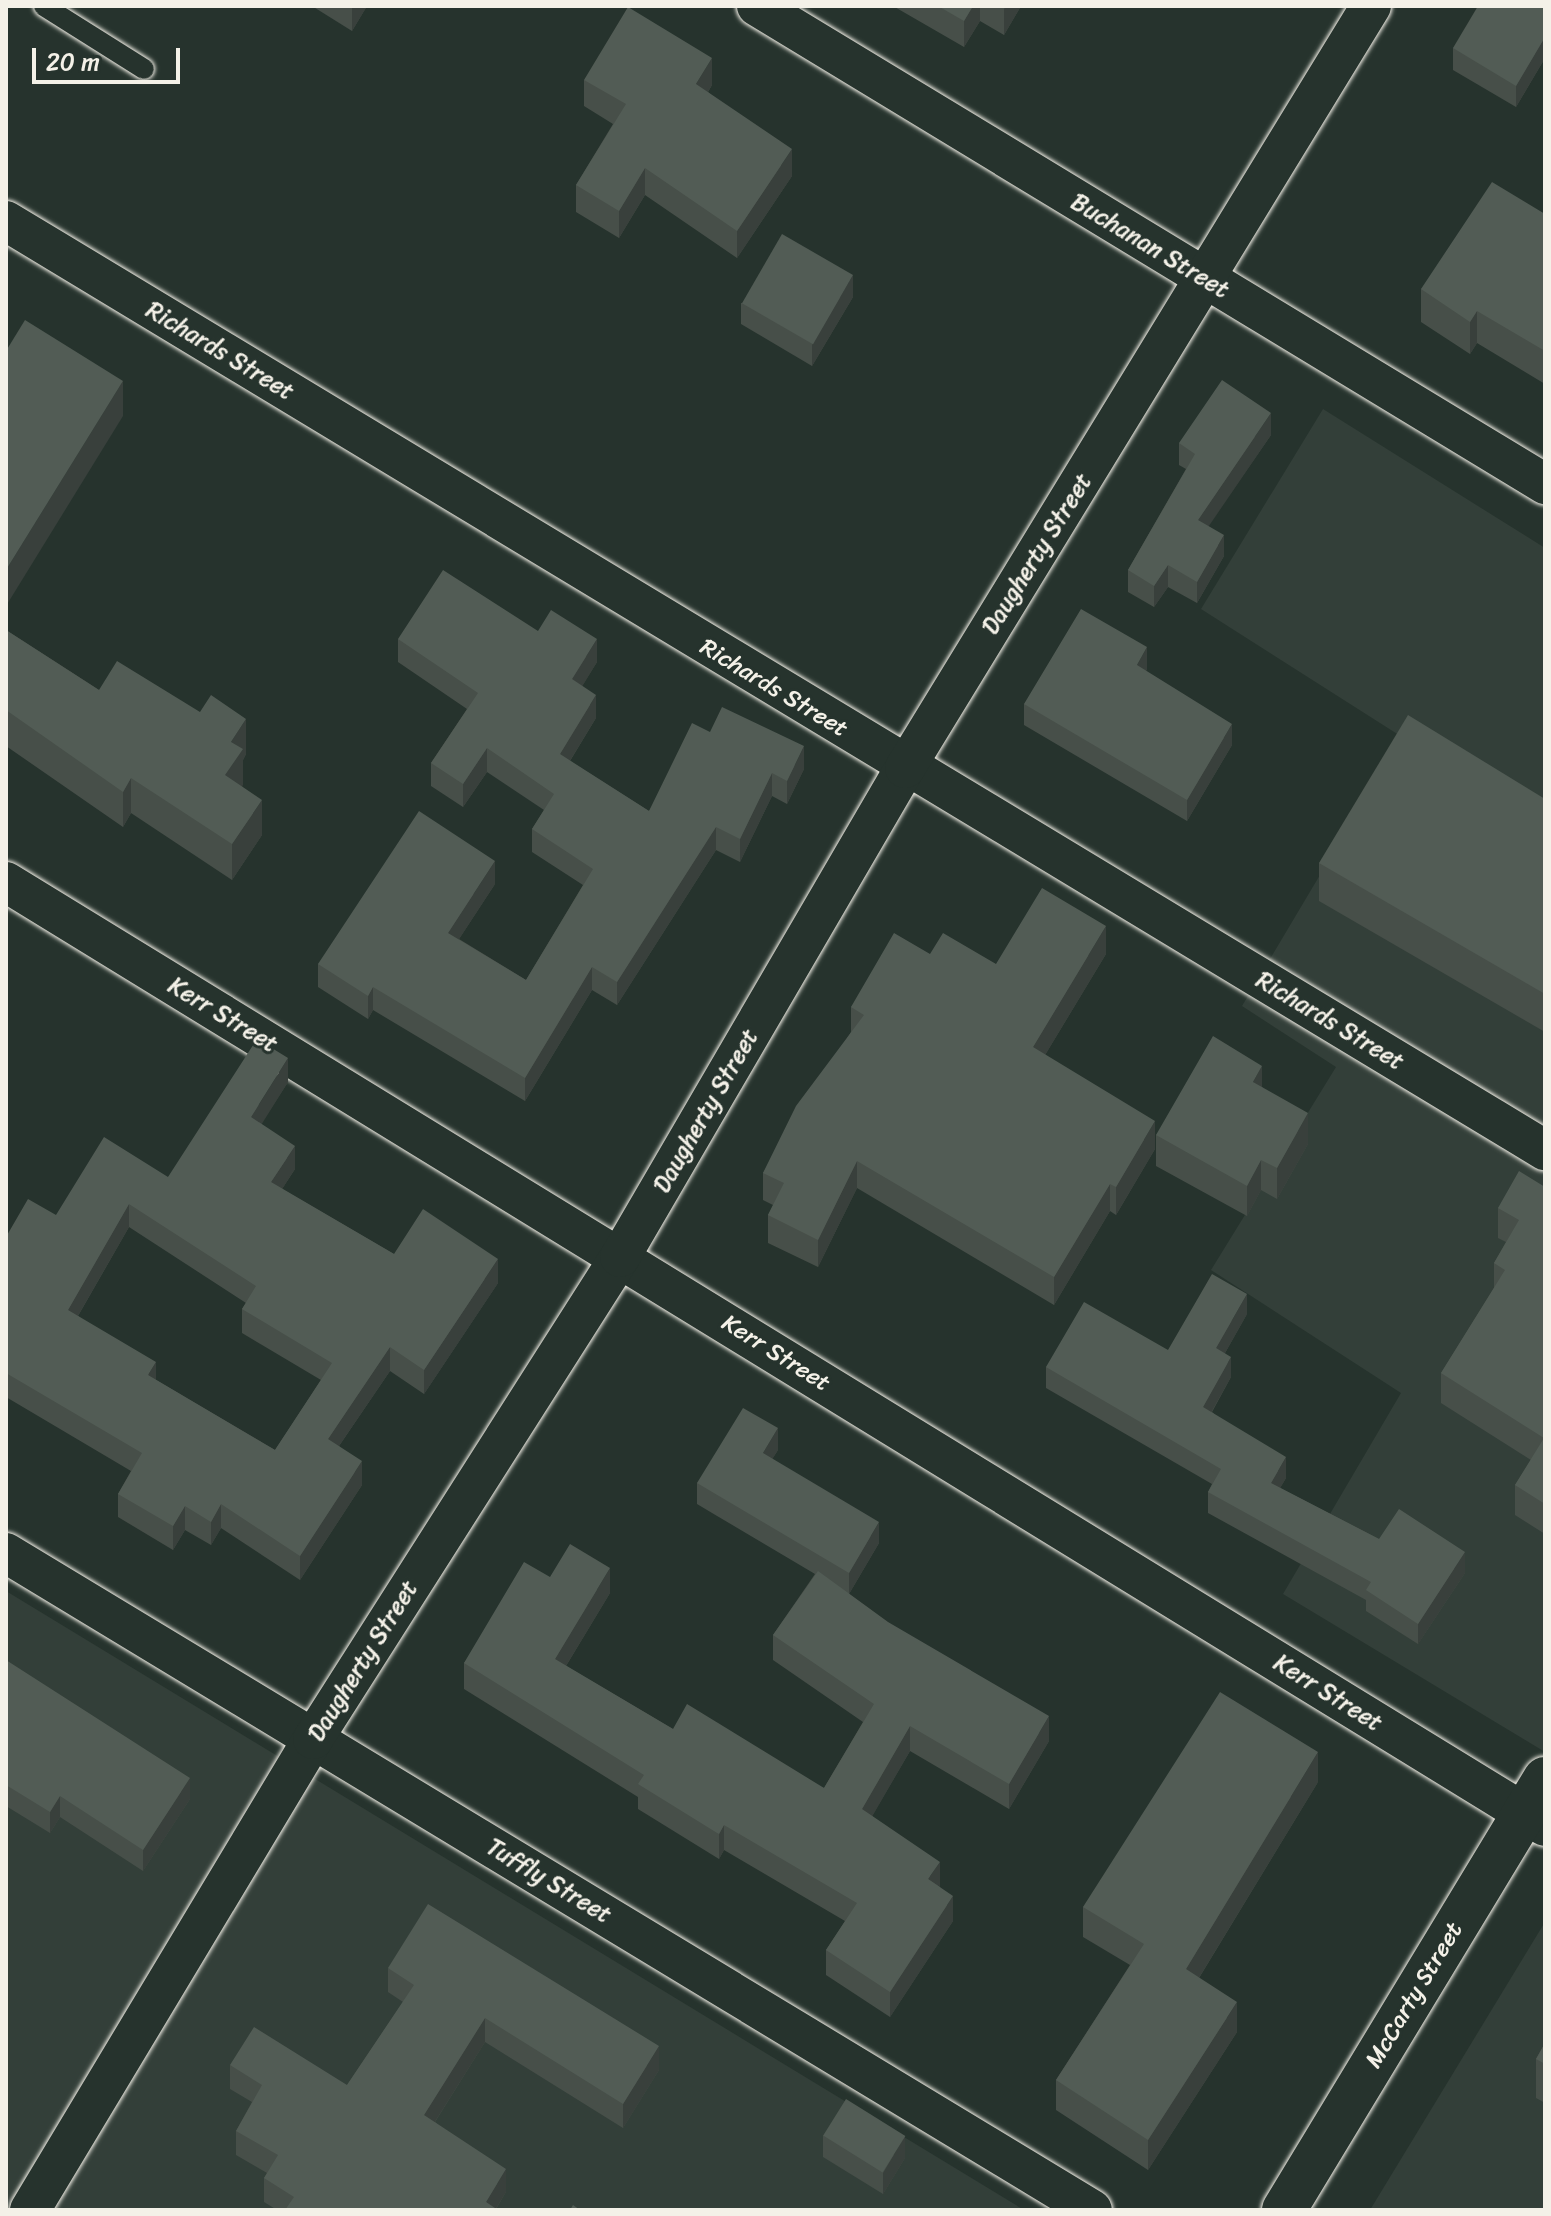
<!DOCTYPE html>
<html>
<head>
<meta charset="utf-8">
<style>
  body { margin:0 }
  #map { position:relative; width:1551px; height:2216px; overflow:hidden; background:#26332d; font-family:Sriracha,sans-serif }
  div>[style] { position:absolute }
  .built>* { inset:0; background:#333f39 }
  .roads { filter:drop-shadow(0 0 2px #f4f1e8) drop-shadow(0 0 2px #f4f1e8) }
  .lane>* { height:20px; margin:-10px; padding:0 10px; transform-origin:10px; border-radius:10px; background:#26332d }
  .street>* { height:40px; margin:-20px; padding:0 20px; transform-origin:20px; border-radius:20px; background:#26332d }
  .secondary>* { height:44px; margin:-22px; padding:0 22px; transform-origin:22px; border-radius:22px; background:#26332d }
  .wall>* { inset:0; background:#474f49 }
  .shaded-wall>* { inset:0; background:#39403c }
  .building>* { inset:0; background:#525c55; transform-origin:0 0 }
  span { translate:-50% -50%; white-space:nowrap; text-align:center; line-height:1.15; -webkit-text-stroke:6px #26332d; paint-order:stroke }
  .street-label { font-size:24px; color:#f4f1e8 }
  .frame { position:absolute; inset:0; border:8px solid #f4f1e8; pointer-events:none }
  .scale { position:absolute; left:32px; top:48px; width:148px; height:36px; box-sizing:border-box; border:4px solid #f4f1e8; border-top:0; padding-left:10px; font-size:24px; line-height:28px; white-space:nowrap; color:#f4f1e8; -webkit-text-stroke:6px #26332d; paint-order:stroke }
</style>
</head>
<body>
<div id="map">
  <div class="built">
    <i style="clip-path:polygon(1323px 409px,1545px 548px,1545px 1752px,1283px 1594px,1401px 1393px,1211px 1270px,1336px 1067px,1242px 1006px,1402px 737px,1201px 609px)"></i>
    <i style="clip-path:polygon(6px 1591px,1024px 2210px,6px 2210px)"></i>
    <i style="clip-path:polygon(1545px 1922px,1545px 2210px,1370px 2210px)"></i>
  </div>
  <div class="roads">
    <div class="lane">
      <i style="left:44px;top:6px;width:118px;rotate:32.2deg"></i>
    </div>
    <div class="street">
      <i style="left:757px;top:6px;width:922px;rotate:31.24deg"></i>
      <i style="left:6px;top:221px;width:1798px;rotate:31.12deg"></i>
      <i style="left:6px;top:882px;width:1805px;rotate:31.52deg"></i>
      <i style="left:6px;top:1553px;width:1269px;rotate:31.17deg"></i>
      <i style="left:30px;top:2210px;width:549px;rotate:-59deg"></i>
      <i style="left:313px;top:1739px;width:571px;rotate:-57.51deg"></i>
      <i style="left:620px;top:1257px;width:566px;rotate:-59.77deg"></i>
      <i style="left:905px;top:768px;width:893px;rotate:-58.55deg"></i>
    </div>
    <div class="secondary">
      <i style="left:1284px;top:2210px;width:504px;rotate:-58.8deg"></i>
    </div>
  </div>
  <div class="wall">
    <i style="clip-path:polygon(312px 6px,367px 6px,352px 31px)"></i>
    <i style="clip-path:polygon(893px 6px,1021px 6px,1004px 35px,980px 21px,964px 47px)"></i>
    <i style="clip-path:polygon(1545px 6px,1545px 58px,1516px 107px,1453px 70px,1453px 48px)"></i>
    <i style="clip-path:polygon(584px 80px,712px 85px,708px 92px,792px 176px,737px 258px,645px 195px,619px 238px,576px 212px,576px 185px,613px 124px,584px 106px)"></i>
    <i style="clip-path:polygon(1545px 214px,1545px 384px,1477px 343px,1470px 354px,1421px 322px,1421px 289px)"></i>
    <i style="clip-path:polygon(853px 297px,812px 366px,741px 324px,741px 303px)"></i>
    <i style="clip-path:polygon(1271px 435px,1208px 526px,1224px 556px,1197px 603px,1168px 587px,1154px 607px,1128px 592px,1128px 570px,1186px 469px,1179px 465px,1179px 443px)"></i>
    <i style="clip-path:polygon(6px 630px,99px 690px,246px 754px,243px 760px,242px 786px,262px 835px,232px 880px,131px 813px,123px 827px,6px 746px)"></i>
    <i style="clip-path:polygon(538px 631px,597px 662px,582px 686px,596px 718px,570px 761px,649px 811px,710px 732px,804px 769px,787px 804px,772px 796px,740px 862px,716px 850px,617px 1005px,592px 990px,525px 1101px,373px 1010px,368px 1019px,318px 987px,318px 964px,495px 884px,459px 939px,526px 980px,583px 885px,532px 852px,532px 829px,544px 810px,487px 772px,463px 807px,431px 786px,431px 763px,467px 709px,398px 662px,398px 639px)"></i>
    <i style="clip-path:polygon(1147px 669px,1146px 671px,1232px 745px,1187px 821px,1024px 725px,1024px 704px)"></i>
    <i style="clip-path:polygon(1545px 799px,1545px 1032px,1319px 901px,1319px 863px)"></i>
    <i style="clip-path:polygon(930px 954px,996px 964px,1106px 954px,1045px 1055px,1155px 1149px,1116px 1215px,1110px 1211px,1054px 1305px,857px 1188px,818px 1267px,768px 1243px,768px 1215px,773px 1205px,763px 1200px,763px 1173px,851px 1032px,851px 1007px)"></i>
    <i style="clip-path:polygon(evenodd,288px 1082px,261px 1124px,295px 1169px,282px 1189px,394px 1254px,498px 1283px,424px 1394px,390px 1371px,339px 1446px,362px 1485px,300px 1580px,221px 1528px,211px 1545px,185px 1530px,173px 1550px,118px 1517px,118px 1494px,131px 1471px,6px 1397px,6px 1237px,56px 1215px,168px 1177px,288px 1082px,129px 1227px,246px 1303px,242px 1309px,242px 1333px,321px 1380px,275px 1450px,156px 1380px,78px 1316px,129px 1227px)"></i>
    <i style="clip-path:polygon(1262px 1087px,1308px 1144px,1277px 1199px,1261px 1190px,1247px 1216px,1156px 1166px,1156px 1135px)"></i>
    <i style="clip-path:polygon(1545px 1187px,1545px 1534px,1515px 1515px,1515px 1485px,1531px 1460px,1441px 1403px,1441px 1373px,1494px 1288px,1494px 1263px,1506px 1242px,1498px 1238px,1498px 1208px)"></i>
    <i style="clip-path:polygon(1247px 1314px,1225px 1353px,1231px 1377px,1212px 1412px,1286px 1478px,1280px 1488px,1379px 1539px,1465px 1573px,1418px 1644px,1366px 1611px,1366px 1600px,1208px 1513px,1208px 1492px,1212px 1484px,1046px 1388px,1046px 1367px,1168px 1350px)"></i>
    <i style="clip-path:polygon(778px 1450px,772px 1459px,879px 1543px,849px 1594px,1049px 1741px,1009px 1809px,910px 1751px,872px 1816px,940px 1887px,953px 1921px,890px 2017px,826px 1975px,826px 1950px,845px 1921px,724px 1850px,719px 1859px,638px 1809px,638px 1797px,464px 1689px,464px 1663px,550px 1577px,610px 1593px,566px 1666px,673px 1729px,824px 1788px,863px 1722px,773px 1660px,773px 1635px,815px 1574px,697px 1504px,697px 1483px)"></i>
    <i style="clip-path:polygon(6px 1660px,190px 1799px,143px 1871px,60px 1817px,50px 1833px,6px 1806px)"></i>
    <i style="clip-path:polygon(1318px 1782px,1199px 1978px,1237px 2032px,1148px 2170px,1056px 2110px,1056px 2080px,1130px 1965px,1083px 1937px,1083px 1907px)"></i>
    <i style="clip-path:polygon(388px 1968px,659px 2070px,623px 2128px,485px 2042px,435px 2122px,506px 2192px,496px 2209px,498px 2210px,277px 2210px,264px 2202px,264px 2178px,267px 2173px,236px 2155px,236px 2131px,252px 2102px,230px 2089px,230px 2065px,347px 2085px,403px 2002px,388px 1992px)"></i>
    <i style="clip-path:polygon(1545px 2043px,1545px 2103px,1536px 2098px,1536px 2059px)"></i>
    <i style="clip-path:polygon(823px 2135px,905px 2158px,883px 2194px,823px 2157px)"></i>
  </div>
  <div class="shaded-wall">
    <i style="clip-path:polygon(352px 6px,367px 6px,352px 31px)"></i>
    <i style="clip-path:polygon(973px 6px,980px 6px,980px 21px,964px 47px,964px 21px)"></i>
    <i style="clip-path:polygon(1006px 6px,1021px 6px,1004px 35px,1004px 9px)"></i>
    <i style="clip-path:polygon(1545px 37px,1545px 58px,1516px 107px,1516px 86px)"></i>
    <i style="clip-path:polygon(712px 58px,712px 85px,696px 111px,696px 84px)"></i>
    <i style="clip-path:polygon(792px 149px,792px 176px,737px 258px,737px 231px)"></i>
    <i style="clip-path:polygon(645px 168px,645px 195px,619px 238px,619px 211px)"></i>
    <i style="clip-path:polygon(853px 275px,853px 297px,812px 366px,812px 345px)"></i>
    <i style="clip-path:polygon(1477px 311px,1477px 343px,1470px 354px,1470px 322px)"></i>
    <i style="clip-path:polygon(123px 381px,123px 416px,6px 606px,6px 570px)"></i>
    <i style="clip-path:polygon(1271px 413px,1271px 435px,1198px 542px,1198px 520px)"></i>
    <i style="clip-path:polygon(1224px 535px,1224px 556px,1197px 603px,1197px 582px)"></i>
    <i style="clip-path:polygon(1168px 565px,1168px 587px,1154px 607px,1154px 586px)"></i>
    <i style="clip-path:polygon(597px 639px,597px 662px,572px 703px,572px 679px)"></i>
    <i style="clip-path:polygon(1147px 647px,1147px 669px,1137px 687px,1137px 665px)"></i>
    <i style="clip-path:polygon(596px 695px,596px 718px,560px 777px,560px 754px)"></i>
    <i style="clip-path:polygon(246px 719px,246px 754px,243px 760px,243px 785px,225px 811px,225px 775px,231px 742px)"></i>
    <i style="clip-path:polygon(1232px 724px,1232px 745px,1187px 821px,1187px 800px)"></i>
    <i style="clip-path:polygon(804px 746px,804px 769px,787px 804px,787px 781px)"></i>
    <i style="clip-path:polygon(487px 748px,487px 772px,463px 807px,463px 784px)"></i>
    <i style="clip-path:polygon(772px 773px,772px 796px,740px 862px,740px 839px)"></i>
    <i style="clip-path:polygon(131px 778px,131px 813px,123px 827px,123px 792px)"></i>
    <i style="clip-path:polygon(262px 800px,262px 835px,232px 880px,232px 844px)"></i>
    <i style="clip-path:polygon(716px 827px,716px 850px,617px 1005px,617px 982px)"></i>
    <i style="clip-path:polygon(495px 861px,495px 884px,448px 956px,448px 933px)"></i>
    <i style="clip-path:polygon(1106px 926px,1106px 954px,1033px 1075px,1033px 1047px)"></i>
    <i style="clip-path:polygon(592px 967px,592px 990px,525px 1101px,525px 1078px)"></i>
    <i style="clip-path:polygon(373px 987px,373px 1010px,368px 1019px,368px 996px)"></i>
    <i style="clip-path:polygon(288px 1058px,288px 1082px,251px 1141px,251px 1117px)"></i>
    <i style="clip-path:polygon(1262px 1066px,1262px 1096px,1253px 1082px)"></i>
    <i style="clip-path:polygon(1308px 1113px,1308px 1144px,1277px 1199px,1277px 1168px)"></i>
    <i style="clip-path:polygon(1155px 1121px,1155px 1149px,1116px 1215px,1116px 1187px)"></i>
    <i style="clip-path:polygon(295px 1146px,295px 1169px,271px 1206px,271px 1182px)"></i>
    <i style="clip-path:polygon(1261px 1160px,1261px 1190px,1247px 1216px,1247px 1186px)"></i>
    <i style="clip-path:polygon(857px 1161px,857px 1188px,818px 1267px,818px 1240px)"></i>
    <i style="clip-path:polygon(1110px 1184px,1110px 1211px,1054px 1305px,1054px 1277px)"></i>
    <i style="clip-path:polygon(129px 1204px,129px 1227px,68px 1333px,68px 1310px)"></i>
    <i style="clip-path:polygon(498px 1259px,498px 1283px,424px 1394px,424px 1370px)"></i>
    <i style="clip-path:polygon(1247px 1294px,1247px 1314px,1216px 1369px,1216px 1348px)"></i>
    <i style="clip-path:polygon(390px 1347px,390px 1371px,328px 1462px,328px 1439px)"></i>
    <i style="clip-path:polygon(1231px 1357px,1231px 1377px,1203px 1427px,1203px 1407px)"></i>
    <i style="clip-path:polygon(156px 1362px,156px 1386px,148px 1375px)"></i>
    <i style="clip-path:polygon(778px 1428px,778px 1450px,763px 1474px,763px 1453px)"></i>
    <i style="clip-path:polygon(1286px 1457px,1286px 1478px,1271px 1504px,1271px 1483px)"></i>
    <i style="clip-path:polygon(362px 1461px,362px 1485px,300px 1580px,300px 1556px)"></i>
    <i style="clip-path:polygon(221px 1504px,221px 1528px,211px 1545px,211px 1522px)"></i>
    <i style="clip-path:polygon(185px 1506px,185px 1530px,173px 1550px,173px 1526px)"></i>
    <i style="clip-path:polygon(879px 1522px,879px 1543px,849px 1594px,849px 1573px)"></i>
    <i style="clip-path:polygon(1465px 1552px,1465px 1573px,1418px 1644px,1418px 1624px)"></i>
    <i style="clip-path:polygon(610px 1568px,610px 1593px,555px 1684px,555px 1659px)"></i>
    <i style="clip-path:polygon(1049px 1716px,1049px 1741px,1009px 1809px,1009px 1784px)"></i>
    <i style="clip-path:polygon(910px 1726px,910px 1751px,862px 1834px,862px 1809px)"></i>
    <i style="clip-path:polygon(1318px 1752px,1318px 1782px,1186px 1999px,1186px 1969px)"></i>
    <i style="clip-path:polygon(190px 1778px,190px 1799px,143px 1871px,143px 1850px)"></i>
    <i style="clip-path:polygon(60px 1796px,60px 1817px,50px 1833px,50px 1812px)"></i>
    <i style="clip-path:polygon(724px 1825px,724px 1850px,719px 1859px,719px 1834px)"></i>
    <i style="clip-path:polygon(940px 1862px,940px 1887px,928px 1879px)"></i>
    <i style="clip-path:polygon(953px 1896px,953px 1921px,890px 2017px,890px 1992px)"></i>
    <i style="clip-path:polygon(1237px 2002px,1237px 2032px,1148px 2170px,1148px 2140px)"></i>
    <i style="clip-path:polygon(485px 2018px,485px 2042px,424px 2139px,424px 2115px)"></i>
    <i style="clip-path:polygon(659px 2046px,659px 2070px,623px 2128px,623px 2104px)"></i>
    <i style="clip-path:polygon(905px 2136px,905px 2158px,883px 2194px,883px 2173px)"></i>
    <i style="clip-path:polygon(506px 2169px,506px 2192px,495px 2210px,486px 2202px)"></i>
  </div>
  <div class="building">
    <i style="clip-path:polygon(938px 6px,973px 6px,964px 21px)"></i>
    <i style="clip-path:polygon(1478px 6px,1545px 6px,1545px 37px,1516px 86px,1453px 48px)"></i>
    <i style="clip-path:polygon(628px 7px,712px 58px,696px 84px,792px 149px,737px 231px,645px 168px,619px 211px,576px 185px,626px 104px,584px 80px)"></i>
    <i style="clip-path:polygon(1492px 182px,1545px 214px,1545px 351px,1477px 311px,1470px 322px,1421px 289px)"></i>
    <i style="left:782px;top:234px;width:82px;height:80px;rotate:30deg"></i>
    <i style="clip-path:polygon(25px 320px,123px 381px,6px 570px,6px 351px)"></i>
    <i style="clip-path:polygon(1222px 380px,1271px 413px,1198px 520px,1224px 535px,1197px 582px,1168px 565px,1154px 586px,1128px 570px,1195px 454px,1179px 443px)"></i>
    <i style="clip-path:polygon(443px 570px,538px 631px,551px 610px,597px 639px,572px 679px,596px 695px,560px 754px,649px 811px,692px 723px,710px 732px,722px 707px,804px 746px,787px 781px,772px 773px,740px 839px,716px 827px,617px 982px,592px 967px,525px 1078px,373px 987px,368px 996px,318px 964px,419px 811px,495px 861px,448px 933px,526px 980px,593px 869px,532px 829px,554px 794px,487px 748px,463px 784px,431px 763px,478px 693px,398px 639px)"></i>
    <i style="clip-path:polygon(1081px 609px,1147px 647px,1137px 665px,1232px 724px,1187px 800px,1024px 704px)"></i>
    <i style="clip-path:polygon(6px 630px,99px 690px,117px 661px,200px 712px,211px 695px,246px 719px,231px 742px,243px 749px,225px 775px,262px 800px,232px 844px,131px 778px,123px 792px,6px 710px)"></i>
    <i style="clip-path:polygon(1408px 715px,1545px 799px,1545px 994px,1319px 863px)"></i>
    <i style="clip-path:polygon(1042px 888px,1106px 926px,1033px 1047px,1155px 1121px,1116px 1187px,1110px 1184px,1054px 1277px,857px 1161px,818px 1240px,768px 1215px,784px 1183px,763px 1173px,796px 1106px,864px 1015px,851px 1007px,894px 933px,930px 954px,943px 933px,996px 964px)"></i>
    <i style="clip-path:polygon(1213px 1036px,1262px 1066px,1253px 1082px,1308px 1113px,1277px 1168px,1261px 1160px,1247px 1186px,1156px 1135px)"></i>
    <i style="clip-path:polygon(evenodd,257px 1039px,288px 1058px,251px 1117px,295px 1146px,271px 1182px,394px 1254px,423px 1209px,498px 1259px,424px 1370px,390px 1347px,328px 1439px,362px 1461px,300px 1556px,221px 1504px,211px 1522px,185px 1506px,173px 1526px,118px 1494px,142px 1453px,6px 1373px,6px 1237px,28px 1199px,56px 1215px,104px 1137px,168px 1177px,257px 1039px,129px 1204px,256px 1286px,242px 1309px,332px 1363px,275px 1450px,148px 1375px,156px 1362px,68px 1310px,129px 1204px)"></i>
    <i style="clip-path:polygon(1519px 1171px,1545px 1187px,1545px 1504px,1515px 1485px,1544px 1438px,1441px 1373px,1505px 1270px,1494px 1263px,1519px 1220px,1498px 1208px)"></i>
    <i style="clip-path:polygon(1212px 1274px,1247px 1294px,1216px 1348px,1231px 1357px,1203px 1407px,1286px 1457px,1271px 1483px,1379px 1539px,1399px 1509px,1465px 1552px,1418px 1624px,1366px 1590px,1371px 1582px,1208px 1492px,1221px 1469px,1046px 1367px,1084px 1302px,1168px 1350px)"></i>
    <i style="clip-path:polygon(743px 1408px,778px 1428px,763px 1453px,879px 1522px,849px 1573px,697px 1483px)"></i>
    <i style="clip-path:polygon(570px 1544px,610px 1568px,555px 1659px,673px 1729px,687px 1704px,824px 1788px,874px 1704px,773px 1635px,818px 1571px,888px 1622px,1049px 1716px,1009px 1784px,910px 1726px,862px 1809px,940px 1862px,928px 1879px,953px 1896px,890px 1992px,826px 1950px,857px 1903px,724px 1825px,719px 1834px,638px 1784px,644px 1775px,464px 1663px,524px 1562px,550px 1577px)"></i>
    <i style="clip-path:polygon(6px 1660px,190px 1778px,143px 1850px,60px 1796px,50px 1812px,6px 1785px)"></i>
    <i style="clip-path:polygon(1220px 1692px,1318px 1752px,1186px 1969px,1237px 2002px,1148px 2140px,1056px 2080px,1144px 1944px,1083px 1907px)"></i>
    <i style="clip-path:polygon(428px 1904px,659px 2046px,623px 2104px,485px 2018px,424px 2115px,506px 2169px,486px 2202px,498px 2210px,285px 2210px,294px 2197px,264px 2178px,278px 2155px,236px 2131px,262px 2085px,230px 2065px,254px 2027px,347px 2085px,414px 1985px,388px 1968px)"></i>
    <i style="clip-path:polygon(1545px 2043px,1545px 2064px,1536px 2059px)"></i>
    <i style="left:846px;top:2099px;width:70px;height:43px;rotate:32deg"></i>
    <i style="clip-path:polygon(573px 2205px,580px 2210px,570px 2210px)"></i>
  </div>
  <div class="street-label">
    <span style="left:1150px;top:246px;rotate:31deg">Buchanan Street</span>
    <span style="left:220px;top:351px;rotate:31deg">Richards Street</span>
    <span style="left:1037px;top:554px;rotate:-58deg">Daugherty Street</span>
    <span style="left:774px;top:688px;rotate:31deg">Richards Street</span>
    <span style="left:223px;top:1015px;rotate:31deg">Kerr Street</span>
    <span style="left:1330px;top:1021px;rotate:31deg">Richards Street</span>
    <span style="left:706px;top:1111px;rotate:-60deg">Daugherty Street</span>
    <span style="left:776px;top:1353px;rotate:32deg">Kerr Street</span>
    <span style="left:363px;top:1661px;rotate:-58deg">Daugherty Street</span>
    <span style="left:1328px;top:1693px;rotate:32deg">Kerr Street</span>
    <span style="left:549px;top:1881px;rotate:31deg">Tuffly Street</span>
    <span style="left:1414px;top:1995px;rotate:-59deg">McCarty Street</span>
  </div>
  <div class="frame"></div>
  <div class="scale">20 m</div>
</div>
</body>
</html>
